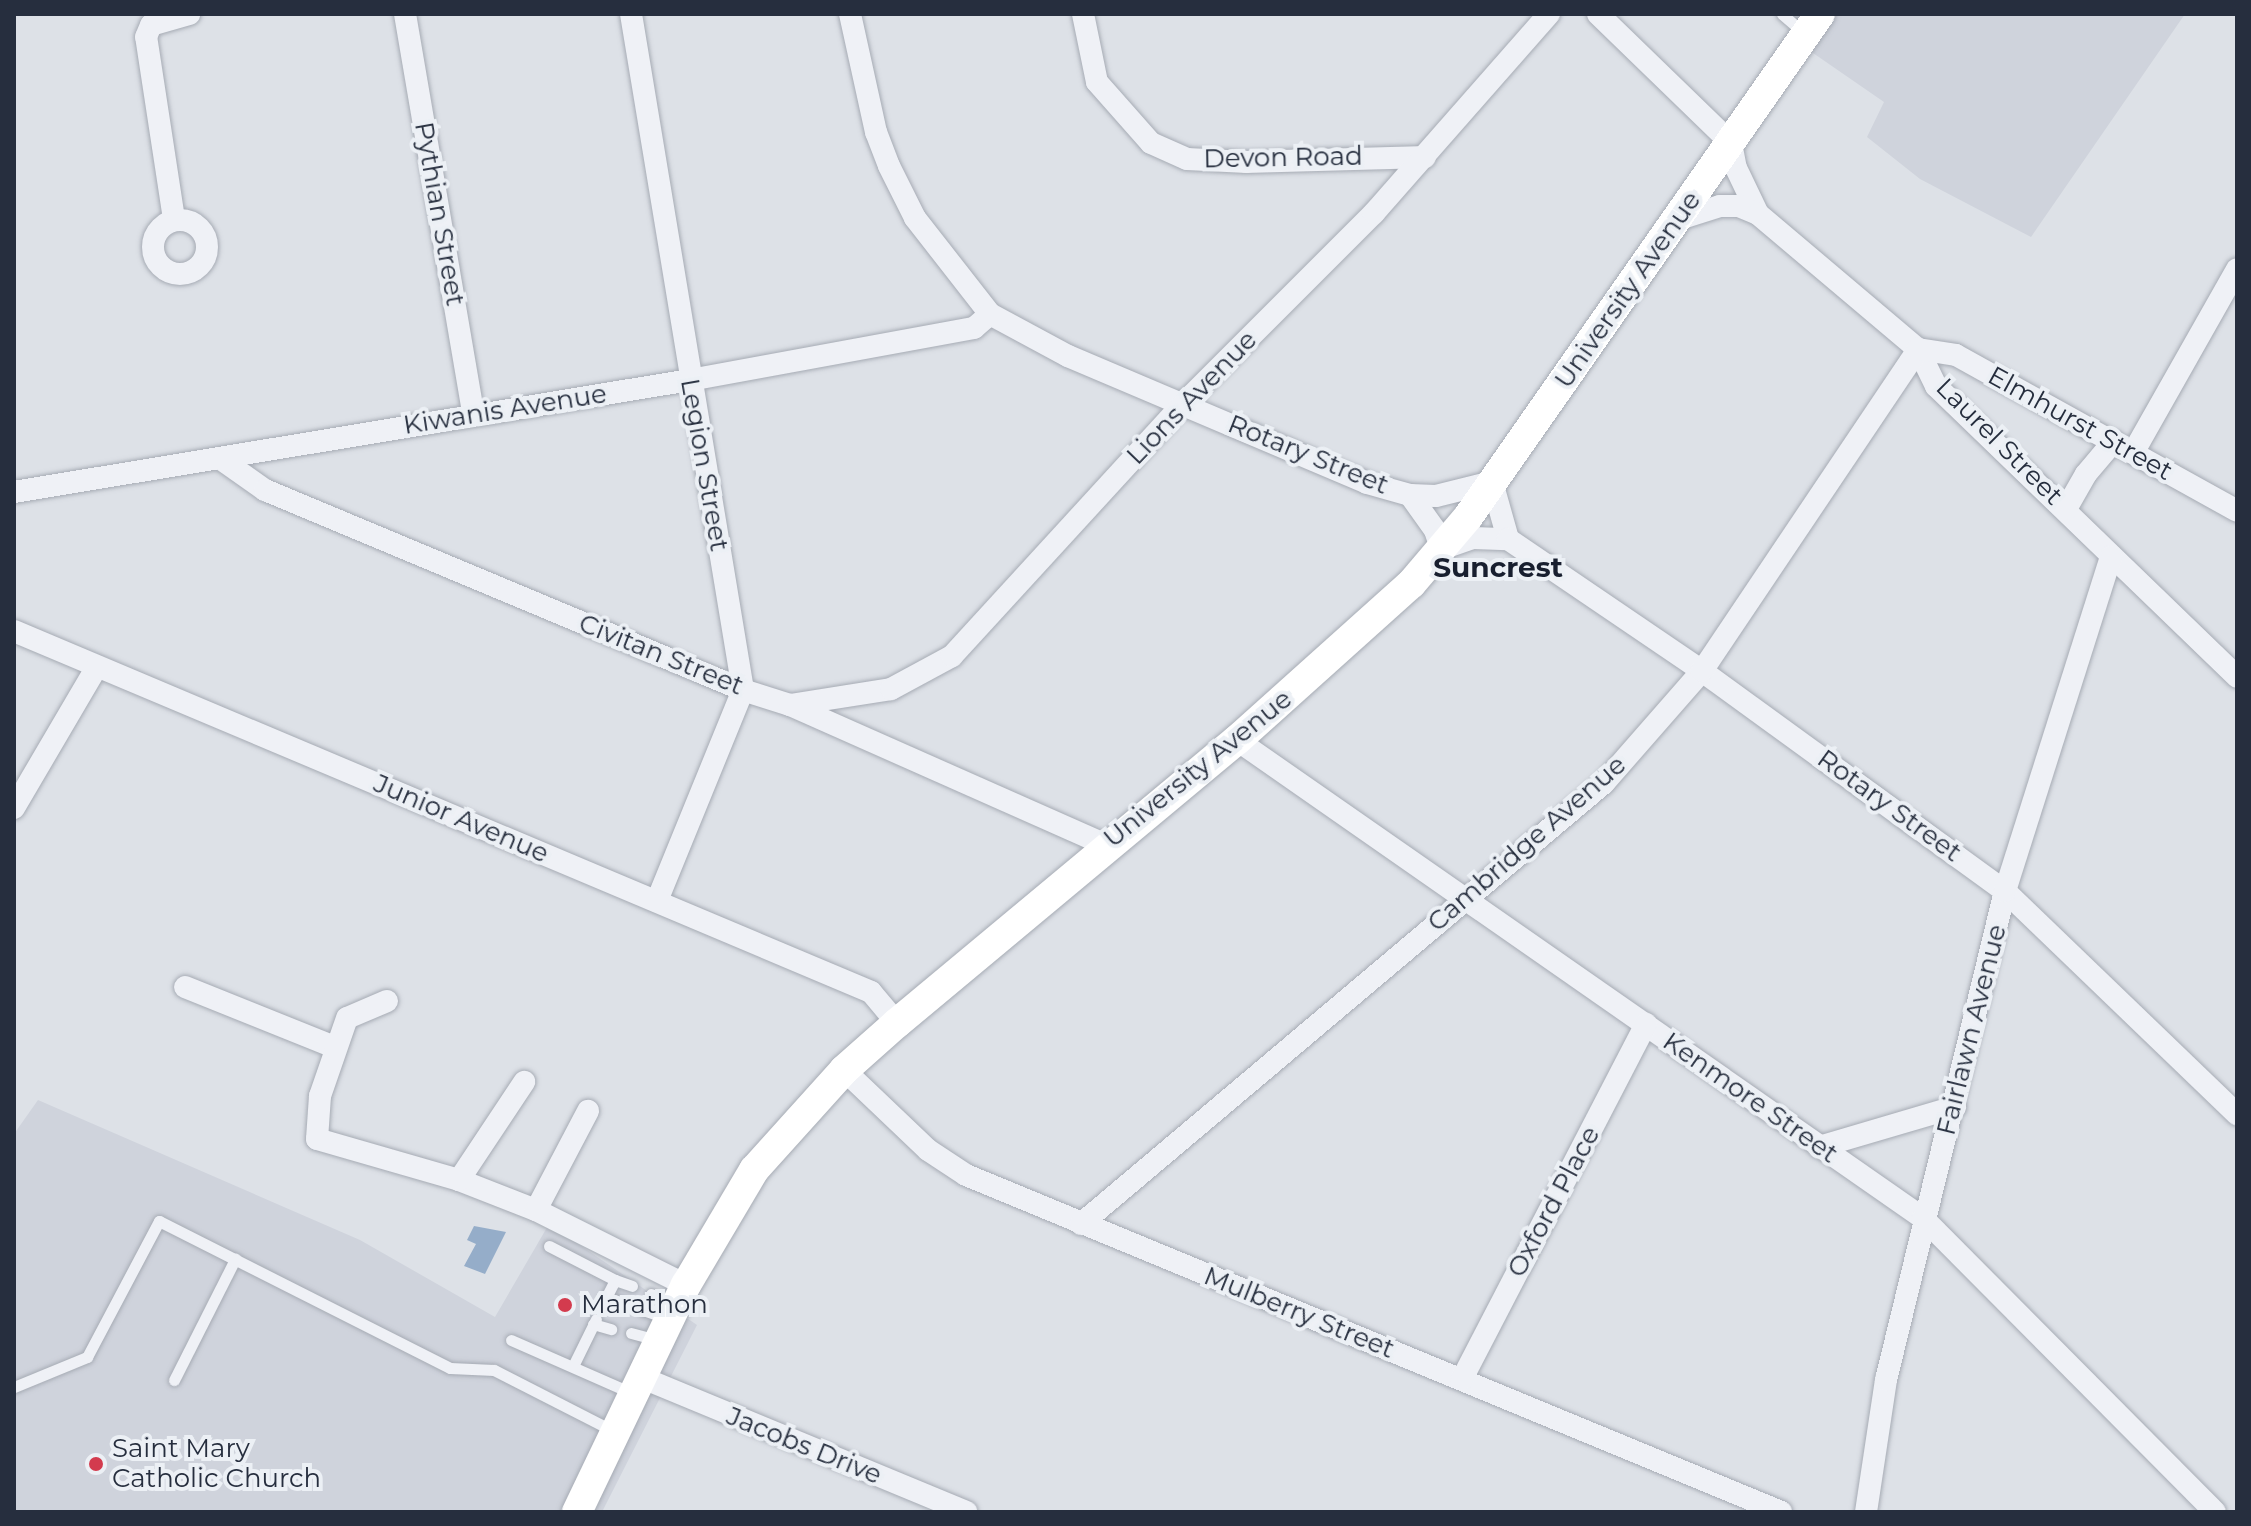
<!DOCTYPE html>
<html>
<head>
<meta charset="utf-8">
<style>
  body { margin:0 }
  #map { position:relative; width:2251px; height:1526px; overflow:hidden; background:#dde1e7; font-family:Montserrat,sans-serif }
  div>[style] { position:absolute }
  .built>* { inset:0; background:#cfd3dc }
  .water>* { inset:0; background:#95adc9 }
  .roads { filter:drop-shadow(0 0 2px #a6abb4) drop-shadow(0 0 2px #a6abb4) }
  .lane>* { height:11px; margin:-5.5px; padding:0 5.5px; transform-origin:5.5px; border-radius:5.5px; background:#eff1f6 }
  .street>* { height:22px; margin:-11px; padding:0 11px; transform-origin:11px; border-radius:11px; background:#eff1f6 }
  .street>.ring { margin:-11px; padding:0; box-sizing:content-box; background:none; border:22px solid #eff1f6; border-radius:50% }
  .secondary>* { height:30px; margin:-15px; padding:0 15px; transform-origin:15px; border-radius:15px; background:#fff }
  .dots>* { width:22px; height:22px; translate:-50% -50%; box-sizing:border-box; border:4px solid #ecf0f5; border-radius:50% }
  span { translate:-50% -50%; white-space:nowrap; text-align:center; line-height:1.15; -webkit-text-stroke:8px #ecf0f5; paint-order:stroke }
  .street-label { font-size:26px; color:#262e3e }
  .poi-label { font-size:26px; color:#262e3e }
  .left { translate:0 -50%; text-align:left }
  .neighbourhood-label { font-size:28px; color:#181f2f; font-weight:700 }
  .frame { position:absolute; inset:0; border:16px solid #262e3e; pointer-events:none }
</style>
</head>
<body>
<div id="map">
  <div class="built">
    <i style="clip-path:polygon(1791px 14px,2185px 14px,2031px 237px,1920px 179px,1867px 137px,1884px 102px,1813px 53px)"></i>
    <i style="clip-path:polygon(38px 1100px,360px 1240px,495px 1317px,549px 1224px,697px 1325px,602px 1512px,14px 1512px,14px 1134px)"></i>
  </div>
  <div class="water">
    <i style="clip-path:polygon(474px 1226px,506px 1232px,485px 1274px,464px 1266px,476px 1244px,467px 1240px)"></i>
  </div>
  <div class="roads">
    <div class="lane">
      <i style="left:1782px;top:14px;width:28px;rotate:41deg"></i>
      <i style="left:549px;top:1246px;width:74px;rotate:27.3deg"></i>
      <i style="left:615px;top:1280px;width:25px;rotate:117deg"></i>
      <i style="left:615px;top:1280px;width:18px;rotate:19deg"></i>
      <i style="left:651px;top:1294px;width:27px;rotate:24deg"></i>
      <i style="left:607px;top:1298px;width:18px;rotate:16deg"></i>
      <i style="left:643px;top:1310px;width:28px;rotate:19deg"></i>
      <i style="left:593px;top:1324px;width:19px;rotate:16deg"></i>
      <i style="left:631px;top:1333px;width:28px;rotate:15deg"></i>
      <i style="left:511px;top:1340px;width:134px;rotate:23.7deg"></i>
      <i style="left:573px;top:1366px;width:52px;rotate:-63.9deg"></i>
      <i style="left:174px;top:1380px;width:136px;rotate:-63.2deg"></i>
      <i style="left:14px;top:1387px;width:79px;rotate:-22.3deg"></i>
      <i style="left:87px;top:1357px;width:154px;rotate:-62.1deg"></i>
      <i style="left:159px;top:1221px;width:326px;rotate:26.8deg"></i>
      <i style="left:450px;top:1368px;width:44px;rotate:2.6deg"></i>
      <i style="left:494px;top:1370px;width:136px;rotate:27.1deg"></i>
    </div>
    <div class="street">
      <i style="left:405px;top:14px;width:405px;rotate:80.3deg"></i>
      <i style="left:631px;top:14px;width:685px;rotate:80.59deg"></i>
      <i style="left:743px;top:690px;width:228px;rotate:112.2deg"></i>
      <i style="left:850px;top:14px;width:121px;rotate:77.6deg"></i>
      <i style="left:876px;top:132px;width:36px;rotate:69deg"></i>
      <i style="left:889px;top:166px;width:58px;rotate:63.4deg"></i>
      <i style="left:915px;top:218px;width:122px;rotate:52deg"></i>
      <i style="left:990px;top:314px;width:89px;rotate:28.3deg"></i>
      <i style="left:1068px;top:356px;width:325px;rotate:23deg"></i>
      <i style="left:1367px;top:483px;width:45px;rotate:15.6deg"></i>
      <i style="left:1410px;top:495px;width:26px;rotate:2deg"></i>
      <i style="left:1436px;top:496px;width:58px;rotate:-14deg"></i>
      <i style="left:1492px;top:482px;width:59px;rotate:74.3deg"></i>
      <i style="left:1083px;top:14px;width:69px;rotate:78.4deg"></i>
      <i style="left:1097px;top:82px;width:81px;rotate:48.5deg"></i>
      <i style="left:1151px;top:143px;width:39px;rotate:24deg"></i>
      <i style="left:1187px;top:159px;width:60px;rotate:2.9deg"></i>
      <i style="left:1247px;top:162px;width:178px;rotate:-1.6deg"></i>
      <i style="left:1598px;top:14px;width:185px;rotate:44.1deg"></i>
      <i style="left:1731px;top:143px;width:25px;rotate:79deg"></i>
      <i style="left:1736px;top:168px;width:51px;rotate:64.4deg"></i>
      <i style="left:174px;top:219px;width:184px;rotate:-98.7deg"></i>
      <i style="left:146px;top:37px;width:13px;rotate:-67deg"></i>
      <i style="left:151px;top:25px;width:40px;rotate:-16deg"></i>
      <i style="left:1679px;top:219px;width:43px;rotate:-17.6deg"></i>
      <i style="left:1720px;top:206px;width:19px"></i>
      <i style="left:1739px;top:206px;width:21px;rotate:23deg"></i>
      <i style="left:1758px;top:214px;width:209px;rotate:40.2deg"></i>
      <i style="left:1918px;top:349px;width:41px;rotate:64.1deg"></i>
      <i style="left:1936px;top:386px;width:419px;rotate:44deg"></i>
      <i class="ring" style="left:153px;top:220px;width:32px;height:32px"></i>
      <i style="left:2133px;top:453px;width:211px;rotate:-60.5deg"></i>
      <i style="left:221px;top:459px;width:54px;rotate:35.2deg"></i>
      <i style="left:265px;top:490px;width:518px;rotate:22.7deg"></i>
      <i style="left:743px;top:690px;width:49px;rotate:17.7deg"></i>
      <i style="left:790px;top:705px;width:346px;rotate:23.9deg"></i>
      <i style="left:14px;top:492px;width:685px;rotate:-9.41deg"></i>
      <i style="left:690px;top:380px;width:289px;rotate:-10.4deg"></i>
      <i style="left:974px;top:328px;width:21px;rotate:-41deg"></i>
      <i style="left:1410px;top:495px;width:43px;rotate:54.5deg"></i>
      <i style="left:1435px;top:530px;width:20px;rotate:72deg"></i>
      <i style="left:1441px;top:549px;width:34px;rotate:-19deg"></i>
      <i style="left:1473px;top:538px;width:35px;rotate:2deg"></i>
      <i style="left:1508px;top:539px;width:235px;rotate:34.2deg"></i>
      <i style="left:1702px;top:671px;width:374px;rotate:36deg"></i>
      <i style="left:2005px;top:891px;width:322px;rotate:43.9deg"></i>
      <i style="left:2066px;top:509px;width:40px;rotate:-60.3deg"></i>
      <i style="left:2086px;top:474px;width:43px;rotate:-49.7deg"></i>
      <i style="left:14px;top:631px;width:930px;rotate:22.84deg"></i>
      <i style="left:871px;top:992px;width:40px;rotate:50deg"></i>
      <i style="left:790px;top:705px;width:102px;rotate:-9deg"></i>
      <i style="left:891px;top:689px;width:69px;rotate:-28.4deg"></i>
      <i style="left:952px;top:656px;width:342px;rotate:-47.5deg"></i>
      <i style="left:1183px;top:404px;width:270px;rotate:-45deg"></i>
      <i style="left:1374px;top:213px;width:265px;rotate:-48.7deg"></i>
      <i style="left:1237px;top:740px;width:836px;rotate:34.87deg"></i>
      <i style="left:1923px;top:1218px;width:414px;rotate:45.2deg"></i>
      <i style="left:14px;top:808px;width:162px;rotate:-59.6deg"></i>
      <i style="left:185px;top:987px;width:161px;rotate:21.9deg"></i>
      <i style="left:387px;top:1001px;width:43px;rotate:157deg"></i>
      <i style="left:347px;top:1018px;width:83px;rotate:109.1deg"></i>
      <i style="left:320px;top:1096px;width:43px;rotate:94deg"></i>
      <i style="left:317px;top:1139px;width:148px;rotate:16.1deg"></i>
      <i style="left:459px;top:1180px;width:83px;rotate:21.3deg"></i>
      <i style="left:536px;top:1210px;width:168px;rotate:26.6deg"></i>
      <i style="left:844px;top:1070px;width:116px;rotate:43.6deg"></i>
      <i style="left:928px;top:1150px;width:45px;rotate:33.3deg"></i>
      <i style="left:966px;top:1175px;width:882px;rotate:22.46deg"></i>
      <i style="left:1819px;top:1147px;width:142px;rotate:-16.4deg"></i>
      <i style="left:459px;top:1180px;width:118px;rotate:-56.4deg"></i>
      <i style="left:536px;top:1210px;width:112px;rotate:-62.3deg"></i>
      <i style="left:1081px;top:1224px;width:684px;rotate:-40.14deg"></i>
      <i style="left:1604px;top:783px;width:149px;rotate:-48.8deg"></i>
      <i style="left:1702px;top:671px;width:388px;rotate:-56.1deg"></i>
      <i style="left:1918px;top:349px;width:38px;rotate:9deg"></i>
      <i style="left:1956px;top:355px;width:321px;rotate:29deg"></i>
      <i style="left:643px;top:1378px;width:350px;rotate:22.5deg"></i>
      <i style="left:1462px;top:1379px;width:400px;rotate:-62.6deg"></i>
      <i style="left:1866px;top:1512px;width:134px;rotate:-81.4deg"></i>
      <i style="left:1886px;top:1380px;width:503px;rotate:-76.32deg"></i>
      <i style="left:2005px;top:891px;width:351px;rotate:-72.4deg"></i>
    </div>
    <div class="secondary">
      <i style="left:577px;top:1512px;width:252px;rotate:-64.4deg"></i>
      <i style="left:686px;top:1285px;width:134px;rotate:-59.4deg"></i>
      <i style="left:754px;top:1170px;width:135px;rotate:-48deg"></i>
      <i style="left:844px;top:1070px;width:71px;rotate:-41.6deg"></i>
      <i style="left:897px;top:1023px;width:442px;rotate:-39.8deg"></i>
      <i style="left:1237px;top:740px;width:234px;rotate:-41.9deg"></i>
      <i style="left:1411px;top:584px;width:88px;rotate:-49.6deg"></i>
      <i style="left:1468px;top:517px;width:614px;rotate:-55.02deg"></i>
    </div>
  </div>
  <div class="dots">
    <i style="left:565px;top:1305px;background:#d33b4e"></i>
    <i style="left:96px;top:1464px;background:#d33b4e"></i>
  </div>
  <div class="street-label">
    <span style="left:1283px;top:158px;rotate:-1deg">Devon Road</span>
    <span style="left:439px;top:214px;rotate:80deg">Pythian Street</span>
    <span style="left:1628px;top:290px;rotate:-55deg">University Avenue</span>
    <span style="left:1192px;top:398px;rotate:-46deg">Lions Avenue</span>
    <span style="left:505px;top:410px;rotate:-9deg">Kiwanis Avenue</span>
    <span style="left:2080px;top:424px;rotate:29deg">Elmhurst Street</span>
    <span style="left:1999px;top:442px;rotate:45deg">Laurel Street</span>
    <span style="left:1308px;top:455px;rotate:22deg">Rotary Street</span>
    <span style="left:704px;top:465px;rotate:80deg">Legion Street</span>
    <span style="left:661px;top:655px;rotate:22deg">Civitan Street</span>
    <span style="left:1198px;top:769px;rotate:-39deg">University Avenue</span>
    <span style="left:1889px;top:806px;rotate:36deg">Rotary Street</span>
    <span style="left:461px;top:819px;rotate:23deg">Junior Avenue</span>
    <span style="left:1527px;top:844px;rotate:-41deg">Cambridge Avenue</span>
    <span style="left:1972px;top:1030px;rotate:-76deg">Fairlawn Avenue</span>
    <span style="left:1750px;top:1098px;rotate:35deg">Kenmore Street</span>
    <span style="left:1554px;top:1202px;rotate:-62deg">Oxford Place</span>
    <span style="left:1299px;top:1313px;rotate:22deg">Mulberry Street</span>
    <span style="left:804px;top:1446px;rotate:22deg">Jacobs Drive</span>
  </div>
  <div class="poi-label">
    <span class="left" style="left:581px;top:1305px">Marathon</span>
    <span class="left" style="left:112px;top:1464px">Saint Mary<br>Catholic Church</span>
  </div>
  <div class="neighbourhood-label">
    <span style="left:1498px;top:567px">Suncrest</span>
  </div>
  <div class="frame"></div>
</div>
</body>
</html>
